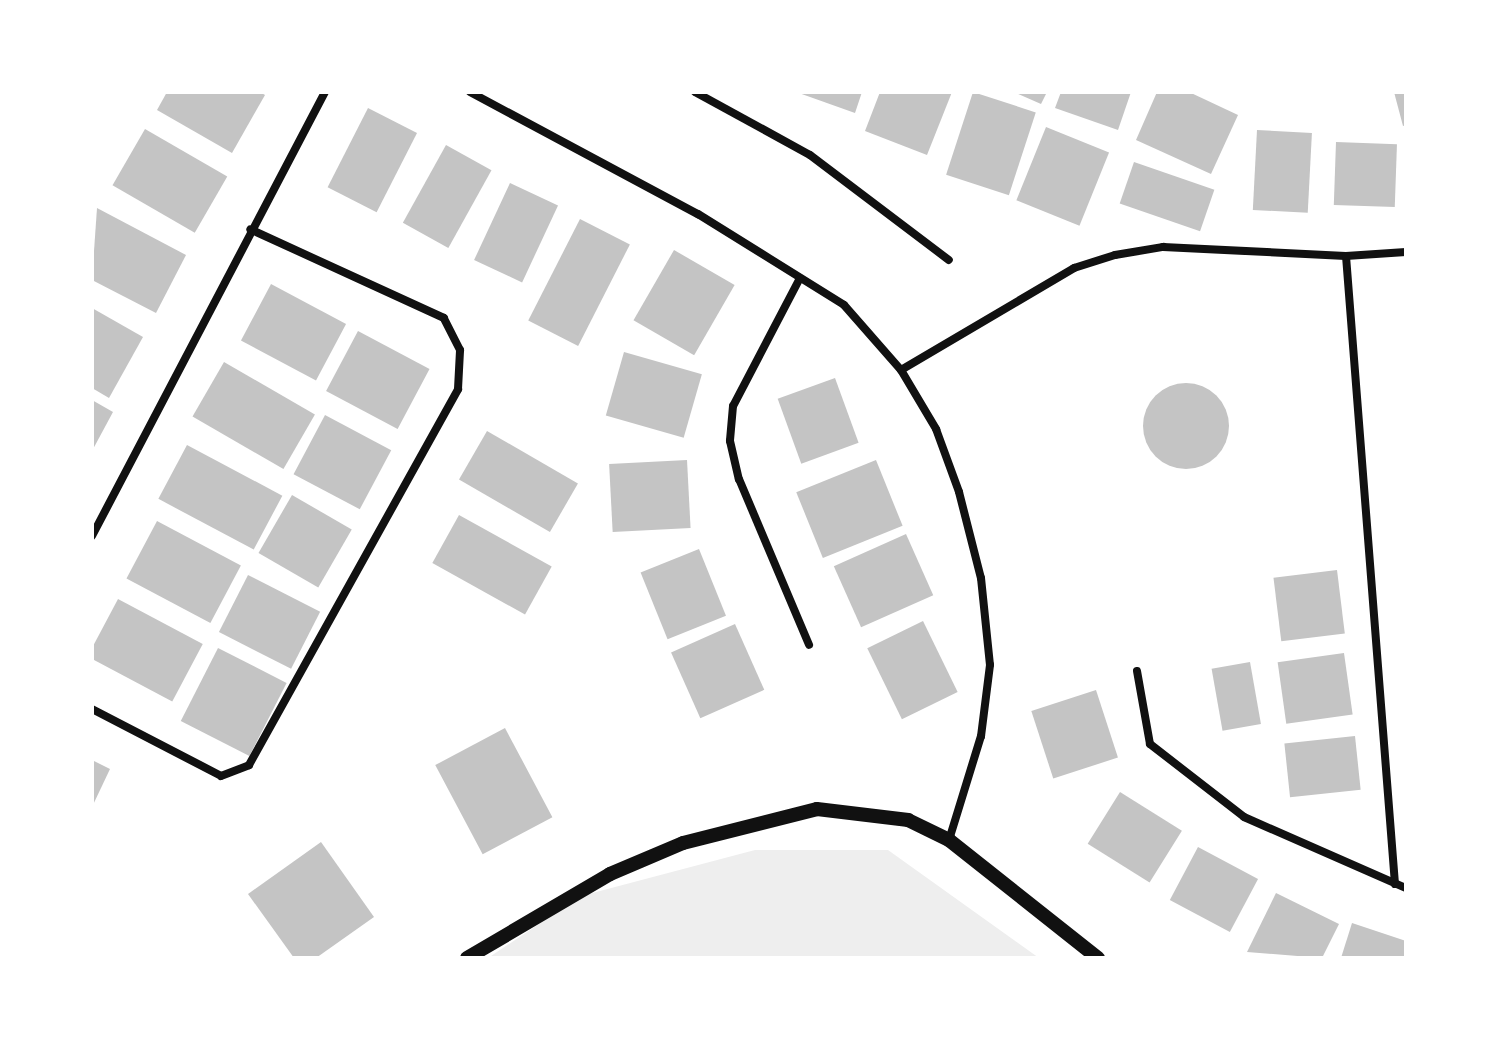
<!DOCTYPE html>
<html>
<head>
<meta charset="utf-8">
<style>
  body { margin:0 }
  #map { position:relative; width:1498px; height:1050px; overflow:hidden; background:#fff; font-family:Helvetica,sans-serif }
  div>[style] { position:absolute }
  .green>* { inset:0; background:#eee }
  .building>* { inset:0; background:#c4c4c4; transform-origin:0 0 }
  .round { border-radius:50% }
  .minor>* { height:8px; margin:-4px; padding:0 4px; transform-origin:4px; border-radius:4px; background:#111 }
  .tertiary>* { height:14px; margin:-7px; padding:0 7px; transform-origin:7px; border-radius:7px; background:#111 }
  span { translate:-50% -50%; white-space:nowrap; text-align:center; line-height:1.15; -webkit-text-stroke:6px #fff; paint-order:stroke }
  .frame { position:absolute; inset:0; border:94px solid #fff; pointer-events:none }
</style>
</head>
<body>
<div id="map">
  <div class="green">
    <i style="clip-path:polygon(755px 850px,888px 850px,1039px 958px,488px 958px,581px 896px)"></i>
  </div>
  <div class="building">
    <i style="clip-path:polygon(167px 92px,260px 92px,265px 95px,232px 153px,157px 110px)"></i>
    <i style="clip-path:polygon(796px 92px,862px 92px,855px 113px)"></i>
    <i style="clip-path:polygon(880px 92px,952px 92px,927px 155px,865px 131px)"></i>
    <i style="left:973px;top:92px;width:66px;height:87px;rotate:18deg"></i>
    <i style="clip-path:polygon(1014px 92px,1047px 92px,1041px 104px)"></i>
    <i style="clip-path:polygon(1061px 92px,1131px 92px,1118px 130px,1055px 108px)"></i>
    <i style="clip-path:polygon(1157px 92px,1189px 92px,1238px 115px,1211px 174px,1136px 140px)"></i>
    <i style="clip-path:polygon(1394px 92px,1406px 92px,1406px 125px,1403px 126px)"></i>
    <i style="left:368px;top:108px;width:55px;height:89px;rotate:27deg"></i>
    <i style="left:1046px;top:127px;width:68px;height:79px;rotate:22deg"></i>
    <i style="left:145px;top:129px;width:95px;height:65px;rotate:30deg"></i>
    <i style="left:1257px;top:130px;width:55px;height:80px;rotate:3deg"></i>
    <i style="left:1336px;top:142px;width:61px;height:63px;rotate:2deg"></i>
    <i style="left:446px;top:145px;width:52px;height:89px;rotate:29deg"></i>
    <i style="left:1134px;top:162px;width:85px;height:44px;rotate:19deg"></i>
    <i style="left:510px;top:183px;width:53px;height:85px;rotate:25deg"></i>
    <i style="clip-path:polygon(97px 208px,186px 255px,156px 313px,92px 280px)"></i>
    <i style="left:580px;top:219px;width:56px;height:114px;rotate:27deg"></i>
    <i style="left:674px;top:250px;width:70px;height:81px;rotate:30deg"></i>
    <i style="left:271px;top:284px;width:85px;height:64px;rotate:28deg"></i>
    <i style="clip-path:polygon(92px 308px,143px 337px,109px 398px,92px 388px)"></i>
    <i style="left:358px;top:331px;width:81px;height:68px;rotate:28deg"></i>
    <i style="left:624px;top:352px;width:81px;height:66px;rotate:16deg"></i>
    <i style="left:224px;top:362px;width:105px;height:63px;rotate:30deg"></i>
    <i style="left:835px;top:378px;width:69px;height:61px;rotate:70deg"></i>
    <i class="round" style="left:1143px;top:383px;width:86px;height:86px"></i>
    <i style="clip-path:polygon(92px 400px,113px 412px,92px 451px)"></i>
    <i style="left:325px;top:415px;width:75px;height:67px;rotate:28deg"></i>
    <i style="left:487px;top:431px;width:105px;height:56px;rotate:30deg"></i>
    <i style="left:187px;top:445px;width:108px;height:61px;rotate:28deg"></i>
    <i style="left:687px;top:460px;width:68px;height:78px;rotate:87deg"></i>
    <i style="left:876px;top:460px;width:71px;height:86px;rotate:68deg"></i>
    <i style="left:292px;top:495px;width:69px;height:67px;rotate:30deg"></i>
    <i style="left:459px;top:515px;width:106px;height:55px;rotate:29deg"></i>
    <i style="left:157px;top:521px;width:95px;height:65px;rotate:28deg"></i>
    <i style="left:906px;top:534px;width:67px;height:79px;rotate:66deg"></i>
    <i style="left:699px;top:549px;width:72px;height:63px;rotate:68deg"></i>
    <i style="left:1337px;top:570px;width:64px;height:64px;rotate:83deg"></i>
    <i style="left:248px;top:575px;width:81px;height:64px;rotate:27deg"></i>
    <i style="left:118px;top:599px;width:96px;height:65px;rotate:28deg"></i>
    <i style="left:923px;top:621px;width:79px;height:62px;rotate:64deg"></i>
    <i style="left:735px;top:624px;width:72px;height:70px;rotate:66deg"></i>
    <i style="left:218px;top:648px;width:77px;height:82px;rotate:27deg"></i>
    <i style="left:1344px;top:653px;width:62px;height:67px;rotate:82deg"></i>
    <i style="left:1250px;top:662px;width:63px;height:39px;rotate:80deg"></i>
    <i style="left:1096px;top:690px;width:71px;height:68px;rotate:72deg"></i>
    <i style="left:505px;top:728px;width:101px;height:79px;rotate:62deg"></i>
    <i style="left:1355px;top:736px;width:54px;height:71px;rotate:84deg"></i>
    <i style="clip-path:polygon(92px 760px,110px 769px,92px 807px)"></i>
    <i style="left:1120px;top:792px;width:73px;height:61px;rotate:32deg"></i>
    <i style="clip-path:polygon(321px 842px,374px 917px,316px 958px,294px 958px,248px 894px)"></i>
    <i style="left:1198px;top:847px;width:68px;height:60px;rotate:28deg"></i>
    <i style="clip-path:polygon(1276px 893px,1339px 924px,1322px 958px,1247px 952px)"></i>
    <i style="clip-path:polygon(1352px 923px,1406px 941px,1406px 958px,1341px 958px)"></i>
  </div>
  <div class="minor">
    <i style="left:470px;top:92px;width:259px;rotate:28.2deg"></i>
    <i style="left:698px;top:214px;width:172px;rotate:31.9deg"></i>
    <i style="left:844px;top:305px;width:86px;rotate:48.8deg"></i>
    <i style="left:901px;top:370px;width:69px;rotate:59.3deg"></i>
    <i style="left:936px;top:429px;width:67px;rotate:69.9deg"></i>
    <i style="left:959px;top:492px;width:89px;rotate:75.7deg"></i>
    <i style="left:981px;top:578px;width:87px;rotate:84.1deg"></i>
    <i style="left:990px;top:665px;width:72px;rotate:97.2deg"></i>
    <i style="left:981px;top:736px;width:109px;rotate:107.1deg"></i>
    <i style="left:695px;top:92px;width:131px;rotate:28.7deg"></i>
    <i style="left:810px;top:155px;width:174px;rotate:37.1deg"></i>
    <i style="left:1346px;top:256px;width:630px;rotate:85.54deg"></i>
    <i style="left:800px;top:278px;width:144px;rotate:117.6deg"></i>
    <i style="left:733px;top:406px;width:35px;rotate:95deg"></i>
    <i style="left:730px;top:441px;width:39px;rotate:77deg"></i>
    <i style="left:739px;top:479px;width:180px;rotate:67.1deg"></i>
    <i style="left:901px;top:370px;width:201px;rotate:-30.5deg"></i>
    <i style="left:1074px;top:268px;width:43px;rotate:-17.6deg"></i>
    <i style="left:1115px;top:255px;width:49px;rotate:-9.5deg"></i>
    <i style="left:1163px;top:247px;width:183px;rotate:2.8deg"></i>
    <i style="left:1346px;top:256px;width:60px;rotate:-3.8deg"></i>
    <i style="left:92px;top:536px;width:501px;rotate:-62.31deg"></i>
    <i style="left:1137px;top:671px;width:74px;rotate:79.9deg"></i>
    <i style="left:1150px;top:744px;width:119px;rotate:37.8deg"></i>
    <i style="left:1244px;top:817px;width:177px;rotate:23.7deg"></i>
    <i style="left:92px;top:709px;width:145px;rotate:27.4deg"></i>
    <i style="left:221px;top:776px;width:30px;rotate:-21deg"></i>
    <i style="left:249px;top:765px;width:430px;rotate:-60.9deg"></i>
    <i style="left:458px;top:389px;width:39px;rotate:-87deg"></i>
    <i style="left:460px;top:350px;width:36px;rotate:-117deg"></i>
    <i style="left:444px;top:318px;width:213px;rotate:-155.4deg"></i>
  </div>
  <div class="tertiary">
    <i style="left:467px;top:958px;width:166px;rotate:-30.4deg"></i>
    <i style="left:610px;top:874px;width:79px;rotate:-23deg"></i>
    <i style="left:683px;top:843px;width:138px;rotate:-14.2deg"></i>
    <i style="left:817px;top:809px;width:92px;rotate:6.9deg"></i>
    <i style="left:908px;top:820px;width:46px;rotate:26deg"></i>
    <i style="left:949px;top:840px;width:190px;rotate:38.4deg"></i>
  </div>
  <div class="frame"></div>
</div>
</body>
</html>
